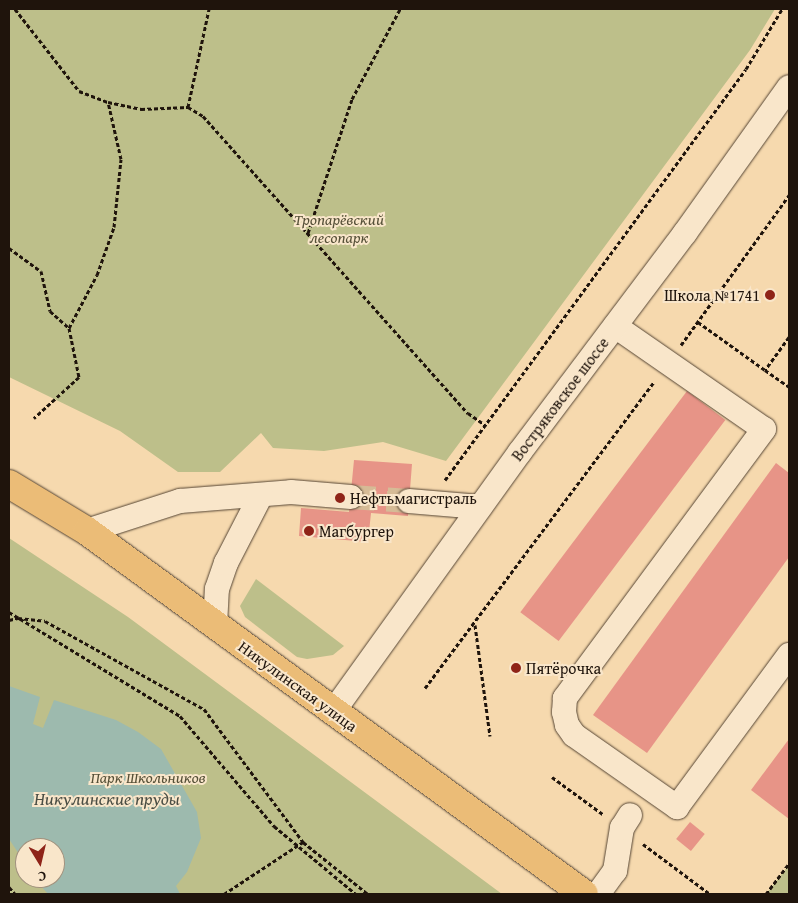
<!DOCTYPE html>
<html>
<head>
<meta charset="utf-8">
<style>
  body { margin:0 }
  #map { position:relative; width:798px; height:903px; overflow:hidden; background:#f6d9ae; font-family:"Gentium Book Plus",serif }
  div>[style] { position:absolute }
  .green>* { inset:0; background:#bdbf8a }
  .water>* { inset:0; background:#9dbaae }
  .building>* { inset:0; background:#e79487; transform-origin:0 0 }
  .minor-tunnel>* { height:24px; margin-top:-12px; transform-origin:0; background:repeating-linear-gradient(90deg,#d6bb96 0 24px,transparent 0 36px) }
  .path>* { height:3px; margin-top:-1.5px; transform-origin:0; background:repeating-linear-gradient(90deg,#1f140c 0 4px,transparent 0 6.5px) }
  .roads { filter:drop-shadow(0 0 1px #554534) drop-shadow(0 0 1px #554534) }
  .minor>* { height:24px; margin:-12px; padding:0 12px; transform-origin:12px; border-radius:12px; background:#f9e6ca }
  .major>* { height:28px; margin:-14px; padding:0 14px; transform-origin:14px; border-radius:14px; background:#ebbc77 }
  .dots>* { width:14px; height:14px; translate:-50% -50%; box-sizing:border-box; border:2px solid #f9e6ca; border-radius:50% }
  span { translate:-50% -50%; white-space:nowrap; text-align:center; line-height:1.15; -webkit-text-stroke:4px #f9e6ca; paint-order:stroke }
  .park-label { font-size:16px; color:#565038; font-style:italic }
  .poi-label { font-size:16px; color:#1f140c }
  .right { translate:-100% -50%; text-align:right }
  .left { translate:0 -50%; text-align:left }
  .street-label { font-size:16px; color:#1f140c }
  .water-label { font-size:18px; color:#4b4e45; font-style:italic }
  .frame { position:absolute; inset:0; border:10px solid #1f140c; pointer-events:none }
  .north { position:absolute; left:15px; top:838px; width:50px; height:50px; box-sizing:border-box; background:#f9e6ca; border:1px solid #a2927e; border-radius:50%; rotate:171deg; font-size:14px; font-weight:700; line-height:20px; text-align:center; color:#1f140c }
  .north::after { content:''; display:block; margin:auto; width:18px; height:22px; background:#8f2418; clip-path:polygon(50% 0,100% 100%,50% 72%,0 100%) }
</style>
</head>
<body>
<div id="map">
  <div class="green">
    <i style="clip-path:polygon(9px 9px,775px 9px,750px 50px,446px 461px,383px 442px,324px 451px,273px 448px,261px 433px,220px 472px,178px 472px,120px 431px,9px 377px)"></i>
    <i style="clip-path:polygon(evenodd,9px 538px,128px 617px,502px 894px,9px 894px,9px 538px,25px 848px,55px 848px,55px 878px,25px 878px,25px 848px)"></i>
    <i style="clip-path:polygon(256px 579px,344px 646px,333px 655px,307px 659px,297px 657px,245px 617px,240px 606px)"></i>
    <i style="clip-path:polygon(788px 866px,789px 894px,766px 894px)"></i>
  </div>
  <div class="water">
    <i style="clip-path:polygon(9px 686px,40px 697px,33px 724px,43px 728px,54px 700px,116px 720px,138px 732px,161px 749px,197px 812px,201px 838px,187px 872px,176px 886px,180px 894px,48px 894px,40px 885px,35px 878px,55px 878px,55px 848px,25px 848px,25px 863px,9px 839px)"></i>
  </div>
  <div class="building">
    <i style="left:687px;top:391px;width:48px;height:277px;rotate:37deg"></i>
    <i style="clip-path:polygon(354px 460px,412px 464px,408px 516px,371px 513px,368px 542px,299px 536px,301px 508px,349px 512px)"></i>
    <i style="clip-path:polygon(776px 463px,789px 473px,789px 557px,647px 753px,593px 715px)"></i>
    <i style="clip-path:polygon(789px 739px,789px 819px,751px 790px)"></i>
    <i style="left:690px;top:822px;width:19px;height:22px;rotate:39deg"></i>
  </div>
  <div class="minor-tunnel">
    <i style="left:351px;top:497px;width:58px;rotate:3.9deg"></i>
  </div>
  <div class="path">
    <i style="left:15px;top:9px;width:104px;rotate:52deg"></i>
    <i style="left:79px;top:91px;width:31px;rotate:21deg"></i>
    <i style="left:108px;top:102px;width:34px;rotate:12deg"></i>
    <i style="left:141px;top:109px;width:47px;rotate:-2.4deg"></i>
    <i style="left:188px;top:107px;width:17px;rotate:31deg"></i>
    <i style="left:203px;top:116px;width:398px;rotate:48.3deg"></i>
    <i style="left:468px;top:413px;width:21px;rotate:35deg"></i>
    <i style="left:188px;top:107px;width:100px;rotate:-77.9deg"></i>
    <i style="left:308px;top:233px;width:141px;rotate:-71.8deg"></i>
    <i style="left:352px;top:99px;width:102px;rotate:-61.9deg"></i>
    <i style="left:9px;top:248px;width:39px;rotate:36deg"></i>
    <i style="left:41px;top:271px;width:41px;rotate:77.3deg"></i>
    <i style="left:50px;top:311px;width:25px;rotate:42deg"></i>
    <i style="left:69px;top:328px;width:50px;rotate:78.5deg"></i>
    <i style="left:79px;top:377px;width:61px;rotate:137.7deg"></i>
    <i style="left:698px;top:322px;width:82px;rotate:35.6deg"></i>
    <i style="left:69px;top:328px;width:60px;rotate:-62.2deg"></i>
    <i style="left:97px;top:275px;width:51px;rotate:-70.5deg"></i>
    <i style="left:114px;top:227px;width:68px;rotate:-84.1deg"></i>
    <i style="left:121px;top:159px;width:58px;rotate:-102.8deg"></i>
    <i style="left:789px;top:337px;width:41px;rotate:126deg"></i>
    <i style="left:765px;top:370px;width:29px;rotate:35deg"></i>
    <i style="left:681px;top:345px;width:185px;rotate:-54.2deg"></i>
    <i style="left:445px;top:480px;width:509px;rotate:-53.78deg"></i>
    <i style="left:746px;top:69px;width:70px;rotate:-59deg"></i>
    <i style="left:9px;top:612px;width:200px;rotate:31.3deg"></i>
    <i style="left:180px;top:716px;width:145px;rotate:49.5deg"></i>
    <i style="left:274px;top:826px;width:107px;rotate:39.7deg"></i>
    <i style="left:9px;top:620px;width:9px;rotate:-13deg"></i>
    <i style="left:18px;top:618px;width:27px;rotate:6deg"></i>
    <i style="left:45px;top:621px;width:182px;rotate:29deg"></i>
    <i style="left:204px;top:709px;width:166px;rotate:53.3deg"></i>
    <i style="left:303px;top:842px;width:83px;rotate:38.7deg"></i>
    <i style="left:475px;top:625px;width:112px;rotate:82.3deg"></i>
    <i style="left:425px;top:688px;width:382px;rotate:-53.2deg"></i>
    <i style="left:552px;top:777px;width:64px;rotate:36.2deg"></i>
    <i style="left:643px;top:844px;width:84px;rotate:36.7deg"></i>
    <i style="left:9px;top:887px;width:9px;rotate:49deg"></i>
    <i style="left:224px;top:894px;width:95px;rotate:-33.4deg"></i>
    <i style="left:766px;top:894px;width:38px;rotate:-53deg"></i>
  </div>
  <div class="roads">
    <div class="minor">
      <i style="left:615px;top:326px;width:181px;rotate:34.7deg"></i>
      <i style="left:764px;top:429px;width:335px;rotate:126.5deg"></i>
      <i style="left:565px;top:698px;width:14px;rotate:94deg"></i>
      <i style="left:564px;top:712px;width:13px;rotate:77deg"></i>
      <i style="left:567px;top:725px;width:12px;rotate:55deg"></i>
      <i style="left:574px;top:735px;width:126px;rotate:35deg"></i>
      <i style="left:677px;top:807px;width:189px;rotate:-53.6deg"></i>
      <i style="left:409px;top:501px;width:71px;rotate:4.8deg"></i>
      <i style="left:87px;top:531px;width:98px;rotate:-17.9deg"></i>
      <i style="left:180px;top:501px;width:111px;rotate:-4.6deg"></i>
      <i style="left:291px;top:492px;width:60px;rotate:4.8deg"></i>
      <i style="left:215px;top:625px;width:36px;rotate:-87deg"></i>
      <i style="left:217px;top:589px;width:28px;rotate:-71deg"></i>
      <i style="left:226px;top:563px;width:76px;rotate:-62.8deg"></i>
      <i style="left:333px;top:712px;width:320px;rotate:-54.3deg"></i>
      <i style="left:520px;top:452px;width:274px;rotate:-53deg"></i>
      <i style="left:685px;top:233px;width:179px;rotate:-54.5deg"></i>
      <i style="left:598px;top:894px;width:29px;rotate:-54deg"></i>
      <i style="left:615px;top:871px;width:44px;rotate:-80.8deg"></i>
      <i style="left:622px;top:828px;width:15px;rotate:-58deg"></i>
    </div>
    <div class="major">
      <i style="left:9px;top:484px;width:91px;rotate:31.1deg"></i>
      <i style="left:87px;top:531px;width:615px;rotate:36.14deg"></i>
    </div>
  </div>
  <div class="dots">
    <i style="left:770px;top:295px;background:#8f2418"></i>
    <i style="left:340px;top:498px;background:#8f2418"></i>
    <i style="left:309px;top:531px;background:#8f2418"></i>
    <i style="left:516px;top:668px;background:#8f2418"></i>
  </div>
  <div class="park-label">
    <span style="left:339px;top:228px">Тропарёвский<br>лесопарк</span>
    <span style="left:148px;top:777px">Парк Школьников</span>
  </div>
  <div class="poi-label">
    <span class="right" style="left:760px;top:295px">Школа №1741</span>
    <span class="left" style="left:350px;top:498px">Нефтьмагистраль</span>
    <span class="left" style="left:319px;top:531px">Магбургер</span>
    <span class="left" style="left:526px;top:668px">Пятёрочка</span>
  </div>
  <div class="street-label">
    <span style="left:560px;top:399px;rotate:-53deg">Востряковское шоссе</span>
    <span style="left:298px;top:686px;rotate:36deg">Никулинская улица</span>
  </div>
  <div class="water-label">
    <span style="left:107px;top:799px">Никулинские пруды</span>
  </div>
  <div class="frame"></div>
  <div class="north">С</div>
</div>
</body>
</html>
